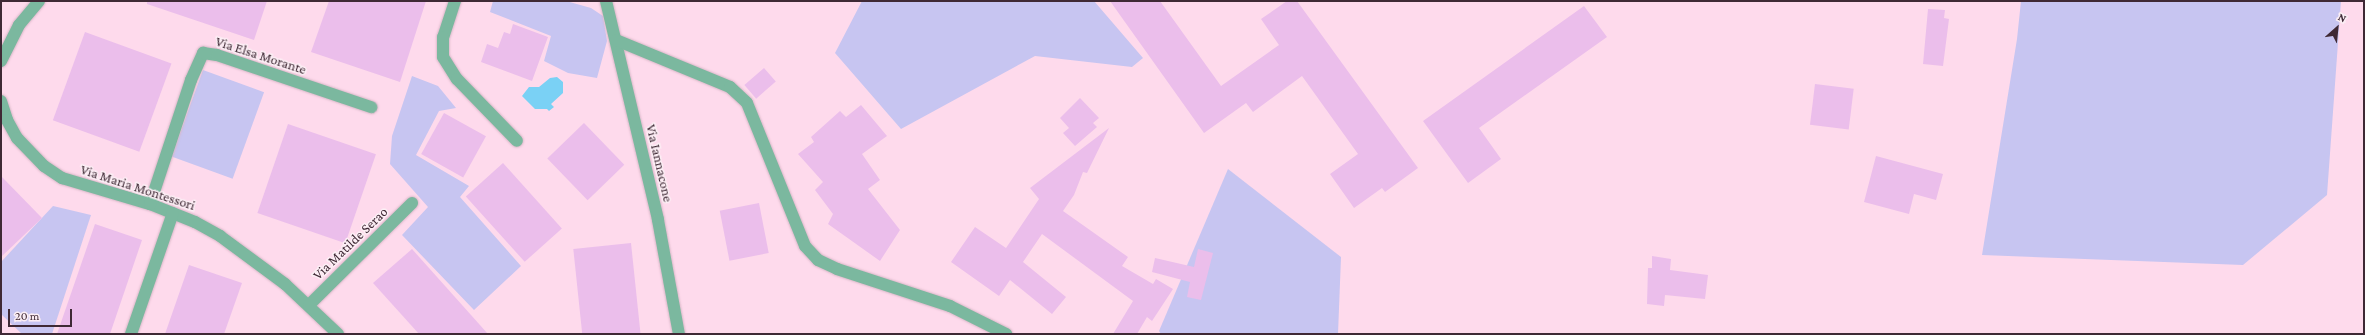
<!DOCTYPE html>
<html>
<head>
<meta charset="utf-8">
<style>
  body { margin:0 }
  #map { position:relative; width:2365px; height:335px; overflow:hidden; background:#fedaec; font-family:"Crimson Pro",serif }
  div>[style] { position:absolute }
  .green>* { inset:0; background:#c7c5f1; transform-origin:0 0 }
  .water>* { inset:0; background:#7ad1f5 }
  .building>* { inset:0; background:#ebbeeb; transform-origin:0 0 }
  .roads { filter:drop-shadow(0 0 1px #d8b7c7) drop-shadow(0 0 1px #d8b7c7) }
  .minor>* { height:12px; margin:-6px; padding:0 6px; transform-origin:6px; border-radius:6px; background:#7bb89f }
  span { translate:-50% -50%; white-space:nowrap; text-align:center; line-height:1.15; -webkit-text-stroke:3px #fceff5; paint-order:stroke }
  .street-label { font-size:14px; color:#3f2935 }
  .frame { position:absolute; inset:0; border:2px solid #3f2935; pointer-events:none }
  .north { position:absolute; left:2317px; top:8px; width:40px; height:40px; -webkit-text-stroke:3px #fceff5; paint-order:stroke; rotate:27deg; font-size:11px; font-weight:700; line-height:16px; text-align:center; color:#3f2935 }
  .north::after { content:''; display:block; margin:auto; width:14px; height:18px; background:#3f2935; clip-path:polygon(50% 0,100% 100%,50% 72%,0 100%) }
  .scale { position:absolute; left:8px; top:309px; width:64px; height:18px; box-sizing:border-box; border:2px solid #3f2935; border-top:0; padding-left:5px; font-size:12px; line-height:14px; white-space:nowrap; color:#3f2935; -webkit-text-stroke:3px #fceff5; paint-order:stroke }
</style>
</head>
<body>
<div id="map">
  <div class="green">
    <i style="clip-path:polygon(493px 1px,566px 1px,591px 8px,603px 16px,607px 41px,597px 78px,568px 73px,544px 61px,551px 36px,490px 12px)"></i>
    <i style="clip-path:polygon(862px 1px,1094px 1px,1143px 58px,1132px 67px,1035px 56px,901px 129px,835px 53px)"></i>
    <i style="clip-path:polygon(2021px 1px,2341px 1px,2327px 195px,2243px 265px,1982px 255px,2017px 39px)"></i>
    <i style="left:203px;top:70px;width:65px;height:92px;rotate:20deg"></i>
    <i style="clip-path:polygon(412px 76px,438px 86px,456px 108px,439px 111px,416px 155px,469px 186px,460px 197px,521px 266px,474px 310px,402px 235px,428px 207px,390px 164px,392px 136px)"></i>
    <i style="clip-path:polygon(1228px 169px,1341px 257px,1338px 334px,1161px 334px,1159px 331px)"></i>
    <i style="clip-path:polygon(53px 206px,91px 215px,52px 334px,22px 334px,1px 314px,1px 262px)"></i>
  </div>
  <div class="water">
    <i style="clip-path:polygon(557px 77px,563px 82px,563px 93px,551px 104px,554px 107px,549px 111px,547px 109px,535px 109px,522px 96px,529px 87px,539px 87px,550px 78px)"></i>
  </div>
  <div class="building">
    <i style="clip-path:polygon(147px 1px,267px 1px,254px 40px,147px 4px)"></i>
    <i style="clip-path:polygon(329px 1px,426px 1px,400px 82px,311px 52px)"></i>
    <i style="clip-path:polygon(1110px 1px,1160px 1px,1221px 86px,1279px 45px,1261px 19px,1287px 1px,1297px 1px,1418px 168px,1385px 192px,1382px 188px,1354px 208px,1330px 174px,1358px 154px,1302px 76px,1253px 112px,1246px 103px,1204px 133px)"></i>
    <i style="clip-path:polygon(1584px 6px,1607px 37px,1479px 128px,1501px 159px,1468px 183px,1423px 121px)"></i>
    <i style="clip-path:polygon(1928px 9px,1945px 10px,1944px 18px,1949px 19px,1943px 66px,1923px 64px)"></i>
    <i style="clip-path:polygon(513px 24px,548px 37px,532px 81px,481px 62px,487px 44px,498px 48px,504px 32px,510px 34px)"></i>
    <i style="left:85px;top:32px;width:92px;height:94px;rotate:20deg"></i>
    <i style="left:764px;top:68px;width:18px;height:26px;rotate:49deg"></i>
    <i style="left:1815px;top:84px;width:39px;height:41px;rotate:7deg"></i>
    <i style="clip-path:polygon(1080px 98px,1099px 118px,1093px 123px,1097px 127px,1075px 146px,1063px 133px,1069px 128px,1060px 118px)"></i>
    <i style="clip-path:polygon(861px 105px,887px 136px,862px 154px,880px 180px,868px 189px,900px 230px,880px 261px,828px 224px,833px 214px,815px 190px,823px 182px,798px 154px,814px 142px,811px 137px,840px 111px,846px 117px)"></i>
    <i style="left:444px;top:113px;width:48px;height:47px;rotate:29deg"></i>
    <i style="left:584px;top:123px;width:58px;height:51px;rotate:46deg"></i>
    <i style="left:288px;top:124px;width:93px;height:94px;rotate:19deg"></i>
    <i style="clip-path:polygon(1109px 128px,1087px 173px,1083px 172px,1074px 195px,1063px 211px,1128px 257px,1122px 266px,1153px 284px,1156px 279px,1173px 289px,1152px 321px,1147px 317px,1137px 334px,1113px 334px,1133px 301px,1042px 234px,1023px 262px,1066px 297px,1052px 314px,1010px 280px,999px 296px,951px 262px,975px 227px,1006px 248px,1039px 199px,1030px 188px)"></i>
    <i style="clip-path:polygon(1876px 156px,1943px 174px,1936px 200px,1914px 194px,1909px 214px,1864px 202px)"></i>
    <i style="left:503px;top:163px;width:88px;height:50px;rotate:48deg"></i>
    <i style="clip-path:polygon(1px 176px,42px 218px,1px 257px)"></i>
    <i style="left:759px;top:203px;width:51px;height:40px;rotate:79deg"></i>
    <i style="clip-path:polygon(95px 224px,142px 240px,110px 334px,57px 334px)"></i>
    <i style="left:631px;top:243px;width:92px;height:58px;rotate:84deg"></i>
    <i style="clip-path:polygon(412px 249px,488px 334px,419px 334px,373px 283px)"></i>
    <i style="clip-path:polygon(1198px 249px,1213px 253px,1201px 300px,1187px 297px,1190px 282px,1152px 272px,1155px 258px,1194px 267px)"></i>
    <i style="clip-path:polygon(1652px 256px,1671px 259px,1670px 270px,1708px 275px,1705px 299px,1665px 295px,1664px 306px,1647px 304px,1648px 268px,1652px 268px)"></i>
    <i style="clip-path:polygon(189px 265px,242px 283px,224px 334px,165px 334px)"></i>
  </div>
  <div class="roads">
    <div class="minor">
      <i style="left:455px;top:1px;width:38px;rotate:108deg"></i>
      <i style="left:443px;top:37px;width:20px;rotate:90deg"></i>
      <i style="left:443px;top:57px;width:26px;rotate:58deg"></i>
      <i style="left:457px;top:79px;width:86px;rotate:45.9deg"></i>
      <i style="left:606px;top:1px;width:225px;rotate:76.6deg"></i>
      <i style="left:658px;top:220px;width:116px;rotate:79.6deg"></i>
      <i style="left:616px;top:40px;width:123px;rotate:22.4deg"></i>
      <i style="left:730px;top:87px;width:23px;rotate:43deg"></i>
      <i style="left:747px;top:103px;width:154px;rotate:67.9deg"></i>
      <i style="left:805px;top:246px;width:19px;rotate:47deg"></i>
      <i style="left:818px;top:260px;width:21px;rotate:25deg"></i>
      <i style="left:837px;top:269px;width:119px;rotate:18.1deg"></i>
      <i style="left:950px;top:306px;width:63px;rotate:26.6deg"></i>
      <i style="left:1px;top:61px;width:40px;rotate:-63.4deg"></i>
      <i style="left:19px;top:25px;width:31px;rotate:-50deg"></i>
      <i style="left:1px;top:101px;width:20px;rotate:72deg"></i>
      <i style="left:7px;top:120px;width:21px;rotate:61deg"></i>
      <i style="left:17px;top:138px;width:39px;rotate:46deg"></i>
      <i style="left:44px;top:166px;width:22px;rotate:34deg"></i>
      <i style="left:62px;top:178px;width:92px;rotate:16.5deg"></i>
      <i style="left:150px;top:204px;width:48px;rotate:21.8deg"></i>
      <i style="left:195px;top:222px;width:29px;rotate:29deg"></i>
      <i style="left:220px;top:236px;width:81px;rotate:36.4deg"></i>
      <i style="left:285px;top:284px;width:73px;rotate:43.3deg"></i>
      <i style="left:150px;top:204px;width:131px;rotate:-71.7deg"></i>
      <i style="left:191px;top:80px;width:30px;rotate:-66deg"></i>
      <i style="left:203px;top:53px;width:14px;rotate:8deg"></i>
      <i style="left:217px;top:55px;width:163px;rotate:18.7deg"></i>
      <i style="left:309px;top:305px;width:145px;rotate:-44.7deg"></i>
      <i style="left:131px;top:334px;width:128px;rotate:-70.9deg"></i>
    </div>
  </div>
  <div class="street-label">
    <span style="left:261px;top:55px;rotate:18deg">Via Elsa Morante</span>
    <span style="left:660px;top:163px;rotate:77deg">Via Iannacone</span>
    <span style="left:138px;top:187px;rotate:18deg">Via Maria Montessori</span>
    <span style="left:350px;top:243px;rotate:-44deg">Via Matilde Serao</span>
  </div>
  <div class="frame"></div>
  <div class="north">N</div>
  <div class="scale">20 m</div>
</div>
</body>
</html>
